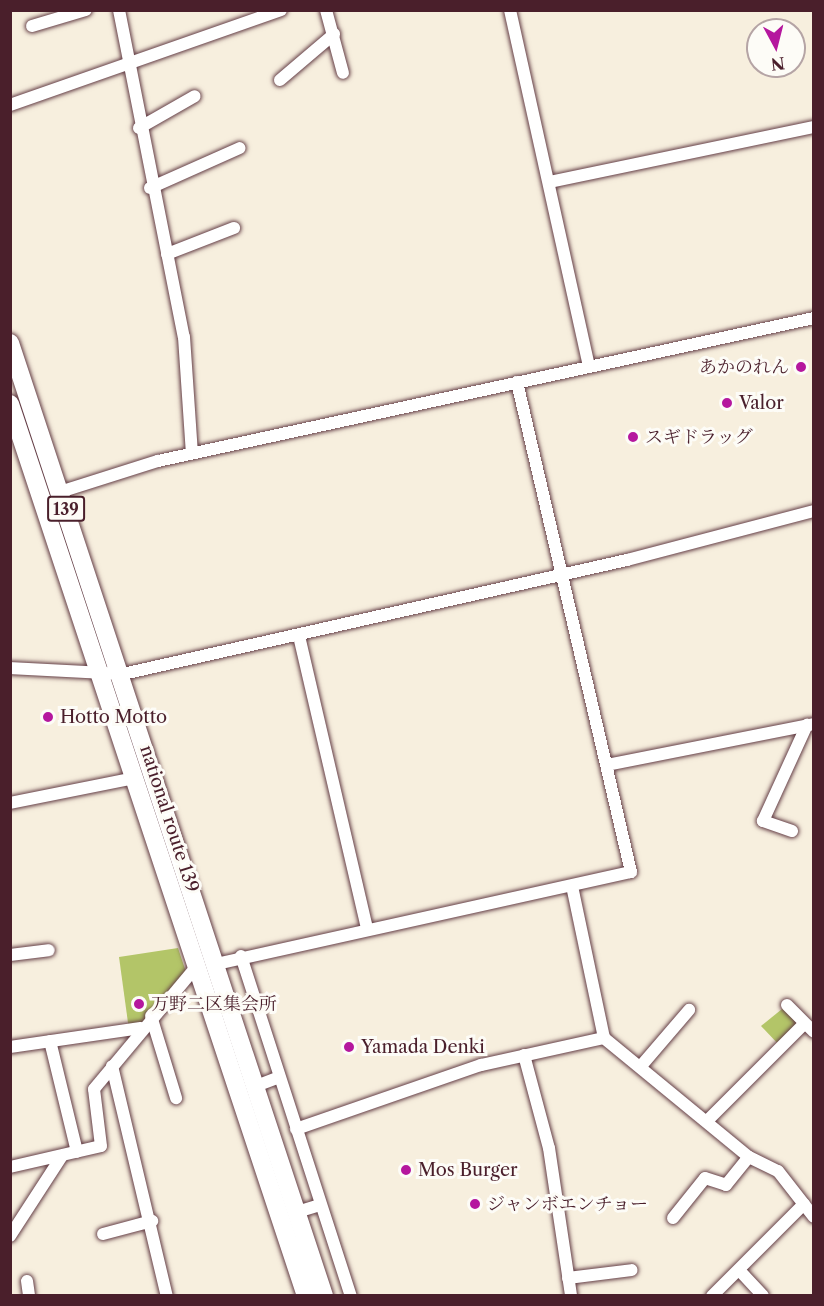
<!DOCTYPE html>
<html>
<head>
<meta charset="utf-8">
<style>
  body { margin:0 }
  #map { position:relative; width:824px; height:1306px; overflow:hidden; background:#f7efde; font-family:"Libre Caslon Text","Noto Serif JP",serif }
  div>[style] { position:absolute }
  .green>* { inset:0; background:#b3c568 }
  .roads { filter:drop-shadow(0 0 2px #643e46) drop-shadow(0 0 2px #643e46) }
  .minor>* { height:12px; margin:-6px; padding:0 6px; transform-origin:6px; border-radius:6px; background:#fff }
  .highway>* { height:18px; margin:-9px; padding:0 9px; transform-origin:9px; border-radius:9px; background:#fff }
  .dots>* { width:16px; height:16px; translate:-50% -50%; box-sizing:border-box; border:3px solid #fdfcf7; border-radius:50% }
  span { translate:-50% -50%; white-space:nowrap; text-align:center; line-height:1.15; -webkit-text-stroke:6px #fdfcf7; paint-order:stroke }
  .shield-label span { padding:2px 4px; background:#fdfcf7; border:2px solid; border-radius:4px; -webkit-text-stroke-width:0 }
  .shield-label { font-size:16px; color:#4a1f2b; font-weight:700 }
  .poi-label { font-size:18px; color:#4a1f2b }
  .right { translate:-100% -50%; text-align:right }
  .left { translate:0 -50%; text-align:left }
  .street-label { font-size:18px; color:#4a1f2b }
  .frame { position:absolute; inset:0; border:12px solid #4a1f2b; pointer-events:none }
  .north { position:absolute; left:746px; top:18px; width:60px; height:60px; box-sizing:border-box; background:#fdfcf7; border:2px solid #b5a4a5; border-radius:50%; rotate:173deg; font-size:16px; font-weight:700; line-height:24px; text-align:center; color:#4a1f2b }
  .north::after { content:''; display:block; margin:auto; width:21px; height:27px; background:#b5179e; clip-path:polygon(50% 0,100% 100%,50% 72%,0 100%) }
</style>
</head>
<body>
<div id="map">
  <div class="green">
    <i style="clip-path:polygon(178px 948px,187px 975px,141px 1028px,129px 1030px,119px 957px)"></i>
    <i style="clip-path:polygon(787px 1005px,804px 1024px,781px 1047px,761px 1026px)"></i>
  </div>
  <div class="roads">
    <div class="minor">
      <i style="left:119px;top:10px;width:333px;rotate:78.8deg"></i>
      <i style="left:184px;top:337px;width:116px;rotate:86.1deg"></i>
      <i style="left:326px;top:10px;width:65px;rotate:74.9deg"></i>
      <i style="left:510px;top:10px;width:364px;rotate:77.5deg"></i>
      <i style="left:32px;top:26px;width:56px;rotate:-16.5deg"></i>
      <i style="left:280px;top:80px;width:71px;rotate:-40.4deg"></i>
      <i style="left:10px;top:105px;width:287px;rotate:-19.3deg"></i>
      <i style="left:139px;top:128px;width:64px;rotate:-29.7deg"></i>
      <i style="left:550px;top:182px;width:270px;rotate:-11.8deg"></i>
      <i style="left:150px;top:188px;width:98px;rotate:-24deg"></i>
      <i style="left:167px;top:254px;width:72px;rotate:-21.2deg"></i>
      <i style="left:60px;top:492px;width:103px;rotate:-17.6deg"></i>
      <i style="left:158px;top:461px;width:671px;rotate:-12.3deg"></i>
      <i style="left:299px;top:636px;width:300px;rotate:76.9deg"></i>
      <i style="left:10px;top:668px;width:113px;rotate:3deg"></i>
      <i style="left:123px;top:674px;width:517px;rotate:-12.75deg"></i>
      <i style="left:627px;top:560px;width:193px;rotate:-14.7deg"></i>
      <i style="left:607px;top:765px;width:211px;rotate:-11.2deg"></i>
      <i style="left:10px;top:803px;width:127px;rotate:-11.3deg"></i>
      <i style="left:792px;top:831px;width:31px;rotate:-161deg"></i>
      <i style="left:763px;top:821px;width:106px;rotate:-65.4deg"></i>
      <i style="left:572px;top:886px;width:155px;rotate:78.1deg"></i>
      <i style="left:10px;top:955px;width:39px;rotate:-7deg"></i>
      <i style="left:241px;top:956px;width:357px;rotate:72.1deg"></i>
      <i style="left:216px;top:964px;width:425px;rotate:-12.5deg"></i>
      <i style="left:631px;top:872px;width:503px;rotate:-103.1deg"></i>
      <i style="left:787px;top:1005px;width:38px;rotate:45deg"></i>
      <i style="left:151px;top:1016px;width:86px;rotate:73deg"></i>
      <i style="left:50px;top:1041px;width:114px;rotate:76.3deg"></i>
      <i style="left:10px;top:1047px;width:132px;rotate:-8.3deg"></i>
      <i style="left:524px;top:1055px;width:96px;rotate:75deg"></i>
      <i style="left:549px;top:1148px;width:150px;rotate:81.5deg"></i>
      <i style="left:112px;top:1066px;width:236px;rotate:76.6deg"></i>
      <i style="left:641px;top:1066px;width:74px;rotate:-49.4deg"></i>
      <i style="left:256px;top:1086px;width:25px;rotate:-21deg"></i>
      <i style="left:709px;top:1119px;width:134px;rotate:-45deg"></i>
      <i style="left:296px;top:1129px;width:196px;rotate:-19.1deg"></i>
      <i style="left:481px;top:1065px;width:126px;rotate:-12.4deg"></i>
      <i style="left:604px;top:1038px;width:188px;rotate:39.4deg"></i>
      <i style="left:749px;top:1157px;width:32px;rotate:26deg"></i>
      <i style="left:778px;top:1171px;width:58px;rotate:52deg"></i>
      <i style="left:10px;top:1167px;width:93px;rotate:-13deg"></i>
      <i style="left:101px;top:1146px;width:57px;rotate:-97deg"></i>
      <i style="left:94px;top:1089px;width:160px;rotate:-50.1deg"></i>
      <i style="left:297px;top:1212px;width:24px;rotate:-17deg"></i>
      <i style="left:673px;top:1218px;width:51px;rotate:-51.3deg"></i>
      <i style="left:705px;top:1178px;width:22px;rotate:18deg"></i>
      <i style="left:726px;top:1185px;width:36px;rotate:-51deg"></i>
      <i style="left:103px;top:1234px;width:51px;rotate:-14.9deg"></i>
      <i style="left:10px;top:1236px;width:95px;rotate:-57deg"></i>
      <i style="left:739px;top:1270px;width:35px;rotate:47deg"></i>
      <i style="left:568px;top:1278px;width:64px;rotate:-7.1deg"></i>
      <i style="left:27px;top:1281px;width:15px;rotate:82deg"></i>
      <i style="left:712px;top:1296px;width:130px;rotate:-45deg"></i>
    </div>
    <div class="highway">
      <i style="left:10px;top:343px;width:1003px;rotate:71.76deg"></i>
      <i style="left:10px;top:404px;width:940px;rotate:71.64deg"></i>
    </div>
  </div>
  <div class="dots">
    <i style="left:801px;top:367px;background:#b5179e"></i>
    <i style="left:727px;top:403px;background:#b5179e"></i>
    <i style="left:633px;top:437px;background:#b5179e"></i>
    <i style="left:48px;top:717px;background:#b5179e"></i>
    <i style="left:139px;top:1004px;background:#b5179e"></i>
    <i style="left:349px;top:1047px;background:#b5179e"></i>
    <i style="left:406px;top:1170px;background:#b5179e"></i>
    <i style="left:475px;top:1204px;background:#b5179e"></i>
  </div>
  <div class="shield-label">
    <span style="left:66px;top:509px">139</span>
  </div>
  <div class="poi-label">
    <span class="right" style="left:789px;top:367px">あかのれん</span>
    <span class="left" style="left:739px;top:403px">Valor</span>
    <span class="left" style="left:645px;top:437px">スギドラッグ</span>
    <span class="left" style="left:60px;top:717px">Hotto Motto</span>
    <span class="left" style="left:151px;top:1004px">万野二区集会所</span>
    <span class="left" style="left:361px;top:1047px">Yamada Denki</span>
    <span class="left" style="left:418px;top:1170px">Mos Burger</span>
    <span class="left" style="left:487px;top:1204px">ジャンボエンチョー</span>
  </div>
  <div class="street-label">
    <span style="left:169px;top:819px;rotate:72deg">national route 139</span>
  </div>
  <div class="frame"></div>
  <div class="north">N</div>
</div>
</body>
</html>
